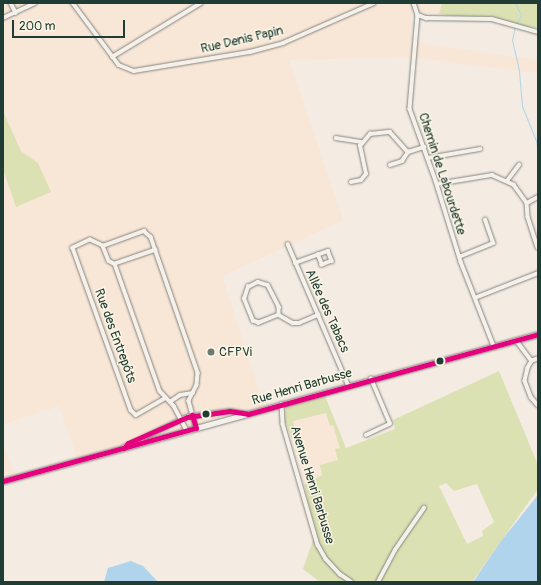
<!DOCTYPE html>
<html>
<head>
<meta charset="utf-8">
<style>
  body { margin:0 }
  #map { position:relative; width:541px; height:585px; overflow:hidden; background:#f4ebe2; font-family:Pangolin,sans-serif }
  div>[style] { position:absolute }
  .built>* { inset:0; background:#f8e6d6 }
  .green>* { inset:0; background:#dce1b3 }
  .water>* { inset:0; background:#afd4ec }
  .stream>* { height:1px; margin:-0.5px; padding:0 0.5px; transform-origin:0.5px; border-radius:0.5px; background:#afd4ec }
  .roads { filter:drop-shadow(0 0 1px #848680) drop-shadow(0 0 1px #848680) }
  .street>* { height:3.5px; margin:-1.75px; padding:0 1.75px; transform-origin:1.75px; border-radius:1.75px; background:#f5f1ea }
  .secondary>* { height:5px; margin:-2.5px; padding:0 2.5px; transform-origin:2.5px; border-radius:2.5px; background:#f5f1ea }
  .bus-1>* { height:5px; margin:-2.5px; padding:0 2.5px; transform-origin:2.5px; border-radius:2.5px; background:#e5007d }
  .dots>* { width:11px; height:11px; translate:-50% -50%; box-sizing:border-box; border:2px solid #fcf5e5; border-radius:50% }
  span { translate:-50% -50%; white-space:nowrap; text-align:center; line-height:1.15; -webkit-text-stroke:3px #fcf5e5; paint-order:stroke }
  .street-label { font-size:13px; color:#1f3d34 }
  .poi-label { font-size:13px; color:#1f3d34 }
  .left { translate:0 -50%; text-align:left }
  .frame { position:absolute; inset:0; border:4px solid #1f3d34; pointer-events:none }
  .scale { position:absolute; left:12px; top:20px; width:113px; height:18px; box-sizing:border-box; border:2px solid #1f3d34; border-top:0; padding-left:5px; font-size:12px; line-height:14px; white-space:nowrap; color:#1f3d34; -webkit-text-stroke:3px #fcf5e5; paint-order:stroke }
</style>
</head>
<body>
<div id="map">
  <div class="built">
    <i style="clip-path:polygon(3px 3px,442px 3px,439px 14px,412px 10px,411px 42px,538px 60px,538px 73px,406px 57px,289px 60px,343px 220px,222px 276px,264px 406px,77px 457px,59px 406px,3px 424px,3px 169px,17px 207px,38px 163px,21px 151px,3px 111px)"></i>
    <i style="clip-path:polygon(326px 412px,330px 425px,333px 425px,340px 448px,338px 460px,323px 475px,304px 484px,292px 439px,297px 437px,292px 421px)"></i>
    <i style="clip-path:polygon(3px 445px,15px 475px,3px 478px)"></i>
  </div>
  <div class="green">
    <i style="clip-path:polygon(442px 3px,538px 3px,538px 28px,439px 14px)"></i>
    <i style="clip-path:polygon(3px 111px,21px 151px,38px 163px,51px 192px,16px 207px,3px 169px)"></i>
    <i style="clip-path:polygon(evenodd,499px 371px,538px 465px,538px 489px,472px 582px,320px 582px,303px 569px,315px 534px,304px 484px,322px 475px,320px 465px,338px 460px,335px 449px,340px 448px,333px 425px,330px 426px,326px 413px,293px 421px,297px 438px,292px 439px,285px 420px,286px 407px,325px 396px,346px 448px,395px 429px,393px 420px,499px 371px,446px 483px,454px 491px,477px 484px,494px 522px,482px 531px,483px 536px,467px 544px,439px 486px,446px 483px)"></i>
  </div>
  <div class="water">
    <i style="clip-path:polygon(538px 495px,538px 582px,473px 582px,501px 541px)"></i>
    <i style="clip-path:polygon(131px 561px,143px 566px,158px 582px,104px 582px,108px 568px)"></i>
  </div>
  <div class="stream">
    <i style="left:515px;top:3px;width:13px;rotate:63deg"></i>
    <i style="left:521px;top:15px;width:10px;rotate:119deg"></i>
    <i style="left:515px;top:27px;width:13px;rotate:103deg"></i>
    <i style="left:512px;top:40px;width:32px;rotate:77deg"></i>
    <i style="left:519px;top:71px;width:35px;rotate:85deg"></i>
    <i style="left:522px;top:106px;width:37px;rotate:68deg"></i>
    <i style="left:536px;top:140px;width:13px;rotate:81deg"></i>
  </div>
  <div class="roads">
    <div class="street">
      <i style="left:11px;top:3px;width:11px;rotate:63deg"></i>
      <i style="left:73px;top:3px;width:77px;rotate:53.4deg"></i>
      <i style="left:119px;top:65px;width:16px;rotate:22deg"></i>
      <i style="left:134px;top:71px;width:118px;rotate:-9.3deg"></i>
      <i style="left:250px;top:52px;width:34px;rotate:-15deg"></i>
      <i style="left:283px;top:43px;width:99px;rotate:-23.7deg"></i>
      <i style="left:414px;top:3px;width:13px;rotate:72deg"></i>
      <i style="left:418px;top:15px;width:94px;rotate:94.9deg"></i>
      <i style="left:410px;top:109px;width:77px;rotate:70.1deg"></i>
      <i style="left:436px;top:181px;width:85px;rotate:72.8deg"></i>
      <i style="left:461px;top:262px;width:90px;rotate:68.6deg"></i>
      <i style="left:418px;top:15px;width:9px;rotate:21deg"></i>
      <i style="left:426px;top:18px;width:66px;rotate:0.9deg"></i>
      <i style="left:492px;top:19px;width:48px;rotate:15.8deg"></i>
      <i style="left:3px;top:18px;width:35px;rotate:-25deg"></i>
      <i style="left:112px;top:57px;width:104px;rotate:-31.2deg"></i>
      <i style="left:336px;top:138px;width:26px;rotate:9deg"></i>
      <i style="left:428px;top:158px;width:53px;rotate:-9.8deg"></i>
      <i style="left:390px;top:165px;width:13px;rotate:-18deg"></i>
      <i style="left:402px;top:161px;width:11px;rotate:-56deg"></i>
      <i style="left:507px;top:181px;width:20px;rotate:-53deg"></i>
      <i style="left:351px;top:182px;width:10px;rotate:-11deg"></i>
      <i style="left:361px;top:180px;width:8px;rotate:-50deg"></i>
      <i style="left:366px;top:174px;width:29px;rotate:-102deg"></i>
      <i style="left:360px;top:146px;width:16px;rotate:-50deg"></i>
      <i style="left:370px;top:134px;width:20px;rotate:-6deg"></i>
      <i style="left:390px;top:132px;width:27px;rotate:48deg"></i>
      <i style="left:408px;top:152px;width:17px;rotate:-17deg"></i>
      <i style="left:437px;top:184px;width:56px;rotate:-9.3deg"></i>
      <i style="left:492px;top:175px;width:24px;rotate:24deg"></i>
      <i style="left:514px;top:185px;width:22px;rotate:54deg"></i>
      <i style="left:527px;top:203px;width:14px;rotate:86deg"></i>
      <i style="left:528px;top:217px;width:32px;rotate:72deg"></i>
      <i style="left:527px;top:203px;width:13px;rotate:-29deg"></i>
      <i style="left:288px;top:244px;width:155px;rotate:66.8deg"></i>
      <i style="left:103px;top:246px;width:44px;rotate:-20.1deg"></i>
      <i style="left:144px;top:231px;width:9px;rotate:41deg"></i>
      <i style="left:151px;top:237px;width:144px;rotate:70.9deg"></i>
      <i style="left:198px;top:373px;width:12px;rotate:95deg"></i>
      <i style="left:197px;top:385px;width:18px;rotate:117deg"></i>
      <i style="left:189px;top:401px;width:28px;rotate:75deg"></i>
      <i style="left:103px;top:246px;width:14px;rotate:-155deg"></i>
      <i style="left:90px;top:240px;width:19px;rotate:155deg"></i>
      <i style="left:73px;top:248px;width:172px;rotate:70.3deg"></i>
      <i style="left:131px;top:410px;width:7px;rotate:45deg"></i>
      <i style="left:136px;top:415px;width:34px;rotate:-30deg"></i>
      <i style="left:103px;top:246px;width:16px;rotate:68deg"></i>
      <i style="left:109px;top:261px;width:7px;rotate:27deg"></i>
      <i style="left:156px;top:250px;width:43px;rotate:161.1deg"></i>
      <i style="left:115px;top:264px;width:135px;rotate:70.5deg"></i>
      <i style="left:160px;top:391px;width:21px;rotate:47deg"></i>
      <i style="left:174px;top:406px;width:27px;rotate:62deg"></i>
      <i style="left:459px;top:257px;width:37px;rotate:-22deg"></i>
      <i style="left:493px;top:243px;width:24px;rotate:-109deg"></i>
      <i style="left:295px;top:263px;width:35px;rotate:-20deg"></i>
      <i style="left:328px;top:251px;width:11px;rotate:68deg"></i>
      <i style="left:332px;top:261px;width:11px;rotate:158deg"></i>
      <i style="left:322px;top:265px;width:11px;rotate:-112deg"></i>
      <i style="left:475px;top:298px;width:68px;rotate:-21.6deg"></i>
      <i style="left:279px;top:315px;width:22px;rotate:158deg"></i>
      <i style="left:259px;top:323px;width:6px;rotate:-162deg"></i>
      <i style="left:253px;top:321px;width:24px;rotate:-112deg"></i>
      <i style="left:244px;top:299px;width:13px;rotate:-72deg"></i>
      <i style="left:248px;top:287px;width:11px;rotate:-27deg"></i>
      <i style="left:258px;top:282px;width:10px;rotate:17deg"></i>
      <i style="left:268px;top:285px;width:25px;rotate:63deg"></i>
      <i style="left:279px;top:307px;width:8px;rotate:90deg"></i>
      <i style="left:279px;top:315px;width:16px;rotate:30deg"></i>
      <i style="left:293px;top:323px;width:6px"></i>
      <i style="left:299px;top:323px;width:21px;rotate:-23deg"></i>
      <i style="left:516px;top:340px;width:26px;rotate:53deg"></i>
      <i style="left:538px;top:359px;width:6px;rotate:162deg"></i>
      <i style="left:532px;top:361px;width:8px;rotate:120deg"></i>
      <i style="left:528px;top:368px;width:13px;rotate:103deg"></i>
      <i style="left:525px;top:381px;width:17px;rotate:69deg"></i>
      <i style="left:531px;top:397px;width:11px;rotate:49deg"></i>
      <i style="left:170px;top:402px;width:12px;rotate:-35deg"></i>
      <i style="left:180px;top:395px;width:13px;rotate:-9deg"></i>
      <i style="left:282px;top:404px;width:20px;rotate:87deg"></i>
      <i style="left:283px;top:424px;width:126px;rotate:73.9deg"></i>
      <i style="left:318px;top:545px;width:16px;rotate:60deg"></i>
      <i style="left:326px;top:559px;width:21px;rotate:47deg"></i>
      <i style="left:340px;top:574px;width:14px;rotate:34deg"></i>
      <i style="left:366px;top:435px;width:26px;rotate:-25deg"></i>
      <i style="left:390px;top:424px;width:49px;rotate:-112.9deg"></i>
      <i style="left:124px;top:447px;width:70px;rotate:-25.5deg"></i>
      <i style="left:187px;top:417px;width:43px;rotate:-7.9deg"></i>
      <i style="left:230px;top:411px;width:18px;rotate:9deg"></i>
      <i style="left:378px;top:582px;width:36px;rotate:-62deg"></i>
      <i style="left:395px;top:550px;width:51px;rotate:-55.4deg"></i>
    </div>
    <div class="secondary">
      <i style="left:3px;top:481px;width:555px;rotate:-15.36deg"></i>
    </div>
  </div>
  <div class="bus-1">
    <i style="left:124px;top:448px;width:6px;rotate:-51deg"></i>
    <i style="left:128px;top:443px;width:64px;rotate:-23.8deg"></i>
    <i style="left:187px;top:417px;width:43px;rotate:-7.9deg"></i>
    <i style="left:230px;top:411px;width:18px;rotate:9deg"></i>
    <i style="left:248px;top:414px;width:301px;rotate:-15.4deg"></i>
    <i style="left:3px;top:481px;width:200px;rotate:-15.4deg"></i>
    <i style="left:196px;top:428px;width:14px;rotate:-107deg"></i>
  </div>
  <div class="dots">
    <i style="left:211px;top:352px;background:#6a7a71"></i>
    <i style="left:440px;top:361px;background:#1f3d34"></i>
    <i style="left:206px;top:414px;background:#1f3d34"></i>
  </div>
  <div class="street-label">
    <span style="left:242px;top:40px;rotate:-13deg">Rue Denis Papin</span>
    <span style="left:442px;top:174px;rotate:72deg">Chemin de Labourdette</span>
    <span style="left:327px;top:311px;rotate:66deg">Allée des Tabacs</span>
    <span style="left:115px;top:336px;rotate:70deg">Rue des Entrepôts</span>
    <span style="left:302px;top:387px;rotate:-16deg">Rue Henri Barbusse</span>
    <span style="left:312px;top:485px;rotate:73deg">Avenue Henri Barbusse</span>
  </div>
  <div class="poi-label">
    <span class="left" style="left:219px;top:352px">CFPVi</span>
  </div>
  <div class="frame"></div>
  <div class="scale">200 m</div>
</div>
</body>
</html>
